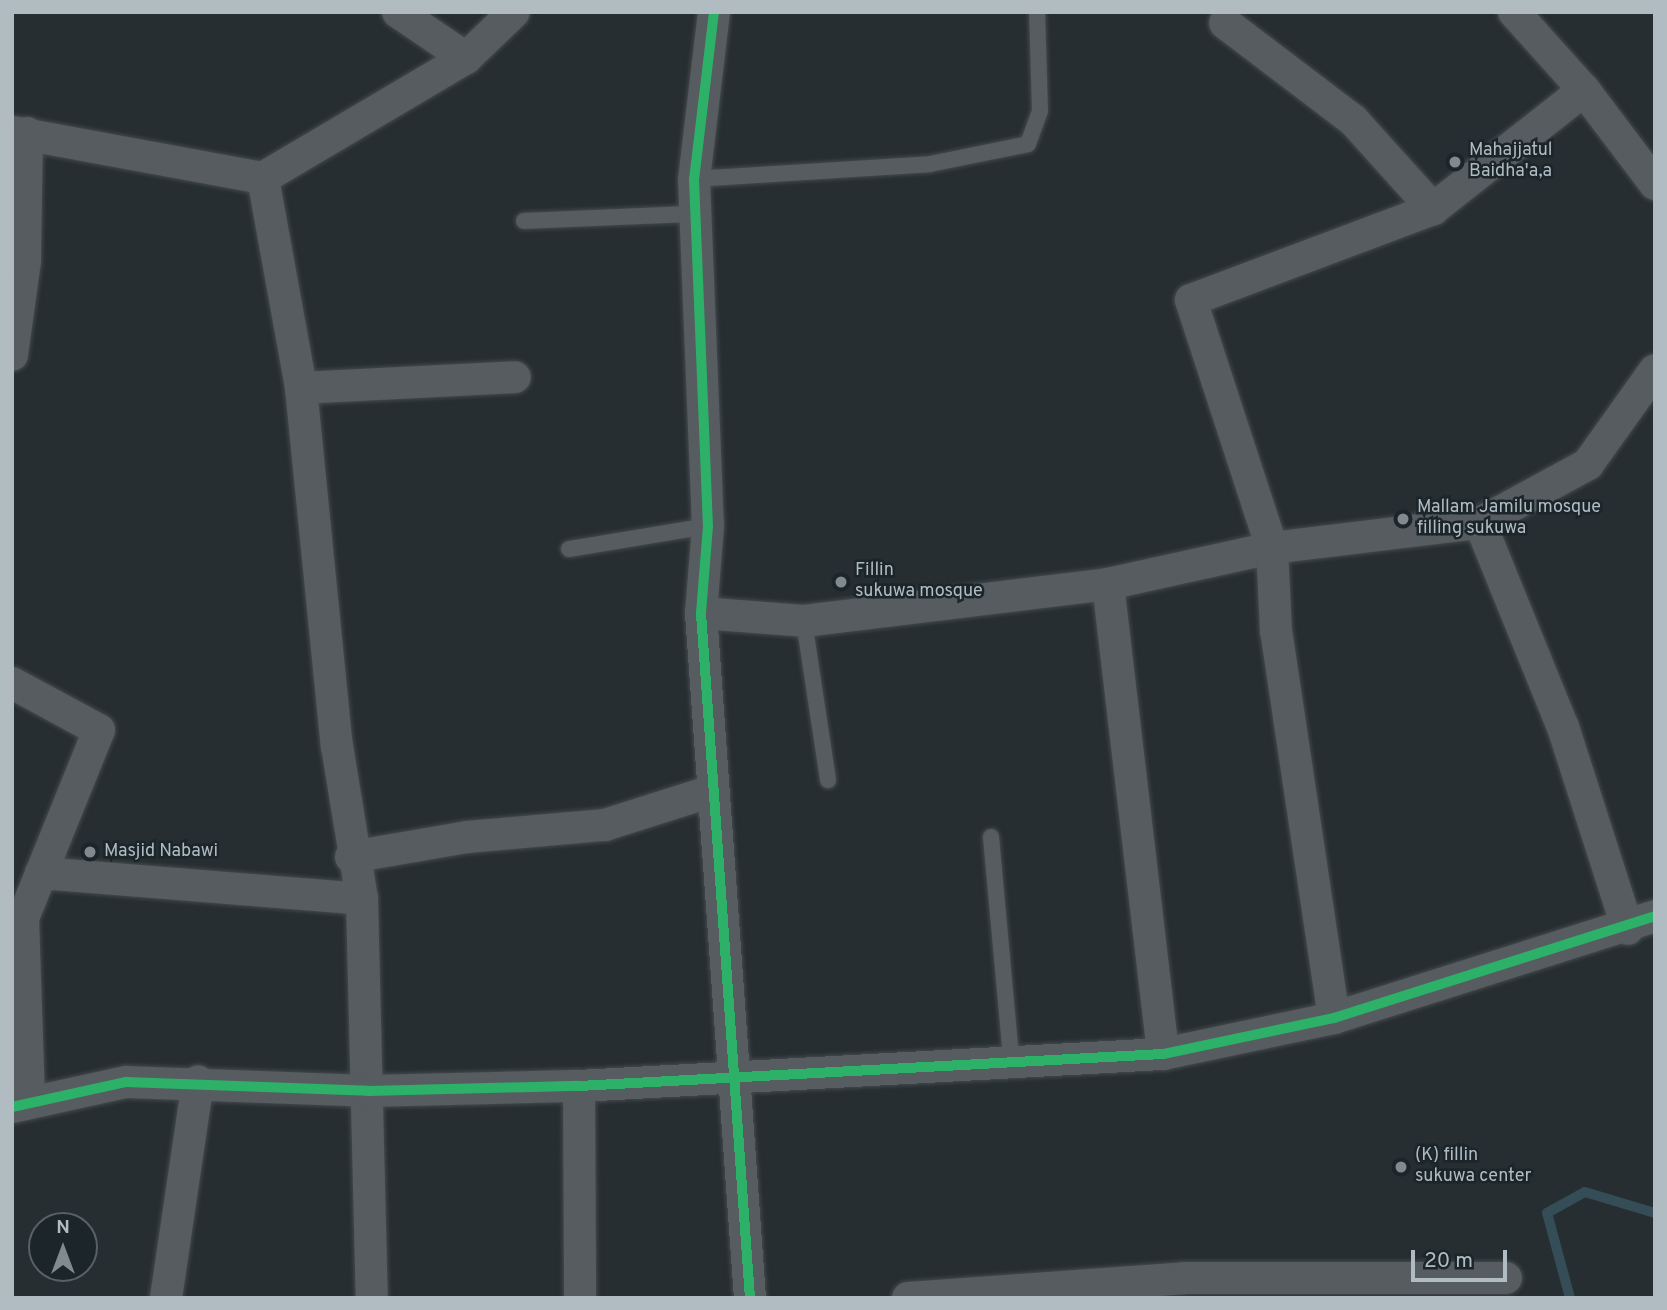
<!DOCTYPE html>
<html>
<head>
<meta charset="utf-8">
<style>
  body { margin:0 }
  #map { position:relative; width:1667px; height:1310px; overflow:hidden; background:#262e31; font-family:Overpass,sans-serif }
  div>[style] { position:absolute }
  .stream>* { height:10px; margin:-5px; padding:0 5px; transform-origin:5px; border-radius:5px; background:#354d56 }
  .roads { filter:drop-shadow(0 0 2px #44494c) drop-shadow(0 0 2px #44494c) }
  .lane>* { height:16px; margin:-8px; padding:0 8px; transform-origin:8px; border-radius:8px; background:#565c5f }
  .street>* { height:32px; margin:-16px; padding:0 16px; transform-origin:16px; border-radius:16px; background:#565c5f }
  .cycleway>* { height:10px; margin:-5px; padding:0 5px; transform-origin:5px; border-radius:5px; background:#2db169 }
  .dots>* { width:19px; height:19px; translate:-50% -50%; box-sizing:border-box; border:4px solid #1b252a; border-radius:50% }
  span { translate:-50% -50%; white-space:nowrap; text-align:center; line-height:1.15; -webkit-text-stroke:5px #1b252a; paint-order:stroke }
  .poi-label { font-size:18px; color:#b0bcc2 }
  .left { translate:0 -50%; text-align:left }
  .frame { position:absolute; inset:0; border:14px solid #b0bcc2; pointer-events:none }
  .north { position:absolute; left:28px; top:1212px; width:70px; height:70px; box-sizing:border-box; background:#1b252a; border:2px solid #576167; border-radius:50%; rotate:0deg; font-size:19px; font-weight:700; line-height:28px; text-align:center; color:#b0bcc2 }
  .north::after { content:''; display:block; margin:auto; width:24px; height:32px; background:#808a8f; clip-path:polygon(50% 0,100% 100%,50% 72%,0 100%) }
  .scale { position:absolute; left:1411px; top:1250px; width:96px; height:32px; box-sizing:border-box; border:4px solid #b0bcc2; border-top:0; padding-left:9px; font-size:21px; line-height:24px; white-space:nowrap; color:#b0bcc2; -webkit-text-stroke:5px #1b252a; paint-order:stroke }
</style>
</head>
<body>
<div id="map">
  <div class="stream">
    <i style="left:1570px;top:1298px;width:88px;rotate:-105.1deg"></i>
    <i style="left:1547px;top:1213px;width:43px;rotate:-28.9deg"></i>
    <i style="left:1585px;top:1192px;width:73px;rotate:16.7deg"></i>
  </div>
  <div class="roads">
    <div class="lane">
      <i style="left:694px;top:179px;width:236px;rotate:-3.6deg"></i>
      <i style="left:930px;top:164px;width:100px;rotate:-11.5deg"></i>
      <i style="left:1028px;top:144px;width:35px;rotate:-70deg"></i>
      <i style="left:1040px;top:111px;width:99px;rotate:-91.7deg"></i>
      <i style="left:524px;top:221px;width:170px;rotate:-2.4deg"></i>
      <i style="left:569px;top:549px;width:141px;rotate:-9.4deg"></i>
      <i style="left:804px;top:621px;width:161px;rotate:81.4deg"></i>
      <i style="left:991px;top:837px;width:231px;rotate:84.8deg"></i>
    </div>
    <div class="street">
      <i style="left:398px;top:12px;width:82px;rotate:34.1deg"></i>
      <i style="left:714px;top:12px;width:168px;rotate:96.8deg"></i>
      <i style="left:694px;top:179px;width:347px;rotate:87.7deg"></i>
      <i style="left:708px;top:526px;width:87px;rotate:94.6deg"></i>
      <i style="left:701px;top:613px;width:687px;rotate:85.91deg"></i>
      <i style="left:1514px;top:12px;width:105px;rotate:48.1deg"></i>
      <i style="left:1584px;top:90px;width:118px;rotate:52.9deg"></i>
      <i style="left:1225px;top:23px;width:161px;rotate:37.2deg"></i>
      <i style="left:1353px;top:120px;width:120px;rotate:48deg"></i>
      <i style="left:12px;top:132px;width:255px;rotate:10.4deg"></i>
      <i style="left:263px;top:178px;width:236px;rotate:-30.6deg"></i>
      <i style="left:466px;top:58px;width:66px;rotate:-43.8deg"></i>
      <i style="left:263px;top:178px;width:213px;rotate:79.7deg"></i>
      <i style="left:301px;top:388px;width:360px;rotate:84.3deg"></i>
      <i style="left:337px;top:746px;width:155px;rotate:80.7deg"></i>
      <i style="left:362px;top:899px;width:399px;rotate:88.6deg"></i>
      <i style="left:12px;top:355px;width:95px;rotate:-82.1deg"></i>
      <i style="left:25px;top:261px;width:128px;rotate:-89.1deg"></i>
      <i style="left:301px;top:388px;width:214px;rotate:-2.9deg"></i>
      <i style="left:1480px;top:523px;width:220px;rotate:67.9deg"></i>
      <i style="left:1563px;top:727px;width:212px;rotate:72.2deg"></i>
      <i style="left:1108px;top:584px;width:473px;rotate:83.3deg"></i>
      <i style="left:701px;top:613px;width:103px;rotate:4.4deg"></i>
      <i style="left:804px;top:621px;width:306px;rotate:-6.9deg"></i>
      <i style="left:1108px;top:584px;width:168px;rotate:-12.4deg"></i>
      <i style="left:1272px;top:548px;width:209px;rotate:-6.9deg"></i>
      <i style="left:1480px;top:523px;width:123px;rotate:-28.6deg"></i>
      <i style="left:1588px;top:464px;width:115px;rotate:-54.5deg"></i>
      <i style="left:12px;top:683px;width:99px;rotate:28.4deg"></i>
      <i style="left:99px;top:730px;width:203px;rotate:112deg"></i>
      <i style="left:23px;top:918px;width:182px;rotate:88.1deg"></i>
      <i style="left:351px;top:857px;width:118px;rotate:-9.8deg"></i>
      <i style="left:467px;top:837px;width:139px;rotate:-5deg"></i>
      <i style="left:605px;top:825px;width:112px;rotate:-17.6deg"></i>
      <i style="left:41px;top:873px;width:322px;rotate:4.6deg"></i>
      <i style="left:1334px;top:1018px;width:390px;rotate:-98.5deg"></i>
      <i style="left:1276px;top:632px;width:84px;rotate:-92.7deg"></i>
      <i style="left:1272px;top:548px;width:261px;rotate:-108.1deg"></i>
      <i style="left:1191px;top:300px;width:259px;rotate:-20.6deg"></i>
      <i style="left:1433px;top:209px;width:192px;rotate:-38.2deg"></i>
      <i style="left:579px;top:1086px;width:212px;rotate:89.7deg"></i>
      <i style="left:12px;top:1107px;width:117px;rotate:-12.4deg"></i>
      <i style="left:126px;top:1082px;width:242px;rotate:2.1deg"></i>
      <i style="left:368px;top:1091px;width:211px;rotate:-1.4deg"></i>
      <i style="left:579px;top:1086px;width:585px;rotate:-3.14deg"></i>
      <i style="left:1163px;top:1054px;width:175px;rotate:-11.9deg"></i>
      <i style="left:1334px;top:1018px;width:337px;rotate:-17.6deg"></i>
      <i style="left:166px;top:1298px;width:219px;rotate:-81.6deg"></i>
      <i style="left:908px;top:1298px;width:277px;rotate:-4.1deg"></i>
      <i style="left:1184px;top:1278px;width:322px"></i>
    </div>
  </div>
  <div class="cycleway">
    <i style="left:714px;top:12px;width:168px;rotate:96.8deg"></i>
    <i style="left:694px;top:179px;width:347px;rotate:87.7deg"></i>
    <i style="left:708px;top:526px;width:87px;rotate:94.6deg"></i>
    <i style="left:701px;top:613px;width:687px;rotate:85.91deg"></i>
    <i style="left:12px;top:1107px;width:117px;rotate:-12.4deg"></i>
    <i style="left:126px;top:1082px;width:242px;rotate:2.1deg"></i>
    <i style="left:368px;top:1091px;width:211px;rotate:-1.4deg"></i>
    <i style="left:579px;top:1086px;width:585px;rotate:-3.14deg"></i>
    <i style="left:1163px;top:1054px;width:175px;rotate:-11.9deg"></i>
    <i style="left:1334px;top:1018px;width:337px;rotate:-17.6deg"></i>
  </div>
  <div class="dots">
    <i style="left:1455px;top:162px;background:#808a8f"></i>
    <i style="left:1403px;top:519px;background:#808a8f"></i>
    <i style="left:841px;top:582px;background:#808a8f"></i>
    <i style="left:90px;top:852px;background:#808a8f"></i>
    <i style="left:1401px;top:1167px;background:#808a8f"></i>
  </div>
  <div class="poi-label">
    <span class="left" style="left:1469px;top:162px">Mahajjatul<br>Baidha'a,a</span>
    <span class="left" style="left:1417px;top:519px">Mallam Jamilu mosque<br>filling sukuwa</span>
    <span class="left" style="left:855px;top:582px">Fillin<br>sukuwa mosque</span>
    <span class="left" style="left:104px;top:852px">Masjid Nabawi</span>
    <span class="left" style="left:1415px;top:1167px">(K) fillin<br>sukuwa center</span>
  </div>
  <div class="frame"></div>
  <div class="north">N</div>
  <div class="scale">20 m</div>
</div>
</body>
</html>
